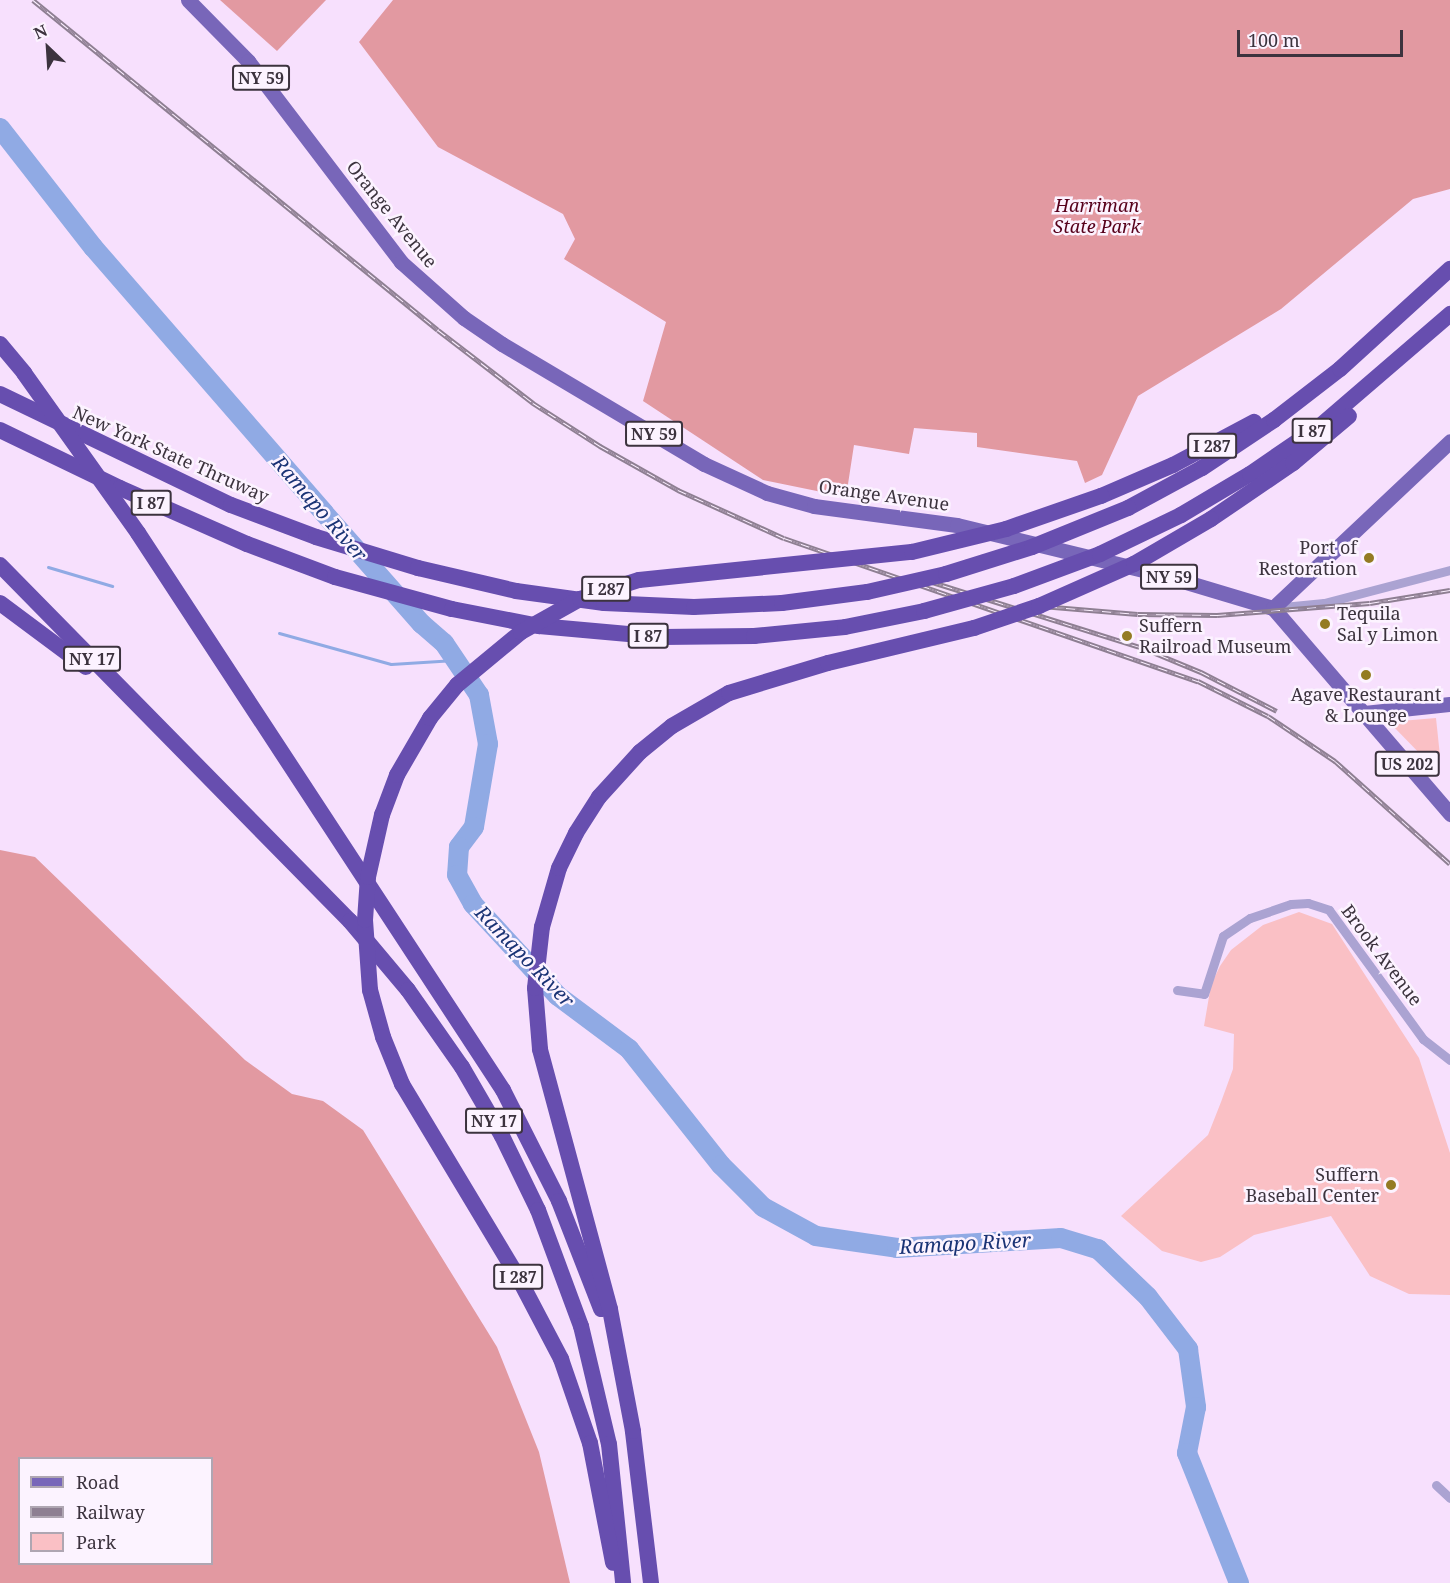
<!DOCTYPE html>
<html>
<head>
<meta charset="utf-8">
<style>
  body { margin:0 }
  #map { position:relative; width:1450px; height:1583px; overflow:hidden; background:#f7e0fd; font-family:"Noto Serif",serif }
  div>[style] { position:absolute }
  .green>* { inset:0; background:#fac0c5 }
  .forest>* { inset:0; background:#e299a1 }
  .stream>* { height:3px; margin:-1.5px; padding:0 1.5px; transform-origin:1.5px; border-radius:1.5px; background:#90aae4 }
  .river>* { height:20px; margin:-10px; padding:0 10px; transform-origin:10px; border-radius:10px; background:#90aae4 }
  .minor>* { height:9px; margin:-4.5px; padding:0 4.5px; transform-origin:4.5px; border-radius:4.5px; background:#aba3d2 }
  .primary>* { height:15px; margin:-7.5px; padding:0 7.5px; transform-origin:7.5px; border-radius:7.5px; background:#7866b9 }
  .motorway>* { height:16px; margin:-8px; padding:0 8px; transform-origin:8px; border-radius:8px; background:#674eaf }
  .rail>* { height:5px; margin-top:-2.5px; transform-origin:0; background:repeating-linear-gradient(90deg,#fcf3ff 0 9px,#8e7f92 0 18px); box-sizing:border-box; border-block:2px solid #8e7f92 }
  .motorway-bridge>* { height:16px; margin:-8px; padding:0 8px; transform-origin:8px; border-radius:8px; background:#674eaf }
  .dots>* { width:16px; height:16px; translate:-50% -50%; box-sizing:border-box; border:3px solid #fcf3ff; border-radius:50% }
  span { translate:-50% -50%; white-space:nowrap; text-align:center; line-height:1.15; -webkit-text-stroke:5px #fcf3ff; paint-order:stroke }
  .shield-label span { padding:2px 4px; background:#fcf3ff; border:2px solid; border-radius:4px; -webkit-text-stroke-width:0 }
  .shield-label { font-size:16px; color:#3c333e; font-weight:700 }
  .park-label { font-size:18px; color:#57001b; font-style:italic }
  .street-label { font-size:18px; color:#3c333e }
  .poi-label { font-size:18px; color:#3c333e }
  .right { translate:-100% -50%; text-align:right }
  .left { translate:0 -50%; text-align:left }
  .water-label { font-size:20px; color:#1a3375; font-style:italic }
  .legend { position:absolute; left:18px; top:1457px; width:195px; height:108px; box-sizing:border-box; background:#fcf3ff; border:2px solid #afa6b2; margin:0; padding:8px 10px; list-style:none; font-size:18px; color:#3c333e }
  .legend li { display:flex; align-items:center; gap:12px; height:30px }
  .legend b { width:30px; border:2px solid #afa6b2 }
  .north { position:absolute; left:18px; top:18px; width:60px; height:60px; -webkit-text-stroke:4px #fcf3ff; paint-order:stroke; rotate:335deg; font-size:16px; font-weight:700; line-height:24px; text-align:center; color:#3c333e }
  .north::after { content:''; display:block; margin:auto; width:21px; height:27px; background:#3c333e; clip-path:polygon(50% 0,100% 100%,50% 72%,0 100%) }
  .scale { position:absolute; left:1237px; top:30px; width:166px; height:27px; box-sizing:border-box; border:3px solid #3c333e; border-top:0; padding-left:8px; font-size:18px; line-height:21px; white-space:nowrap; color:#3c333e; -webkit-text-stroke:4px #fcf3ff; paint-order:stroke }
</style>
</head>
<body>
<div id="map">
  <div class="green">
    <i style="clip-path:polygon(1436px 718px,1440px 756px,1427px 761px,1389px 722px)"></i>
    <i style="clip-path:polygon(1299px 912px,1332px 924px,1419px 1058px,1450px 1153px,1450px 1295px,1409px 1294px,1370px 1276px,1331px 1216px,1254px 1235px,1220px 1257px,1201px 1262px,1162px 1251px,1121px 1216px,1208px 1135px,1221px 1102px,1233px 1069px,1234px 1034px,1204px 1026px,1211px 985px,1220px 966px,1231px 950px,1263px 925px)"></i>
  </div>
  <div class="forest">
    <i style="clip-path:polygon(220px 0,326px 0,277px 51px)"></i>
    <i style="clip-path:polygon(393px 0,1450px 0,1450px 189px,1413px 199px,1281px 309px,1138px 396px,1102px 475px,1085px 483px,1077px 461px,977px 447px,977px 433px,914px 428px,909px 454px,854px 445px,846px 497px,763px 480px,643px 401px,666px 322px,564px 259px,575px 239px,563px 214px,438px 147px,359px 42px)"></i>
    <i style="clip-path:polygon(evenodd,0 850px,35px 857px,245px 1060px,292px 1094px,323px 1101px,363px 1130px,497px 1347px,539px 1452px,570px 1583px,0 1583px,0 850px,20px 1458px,212px 1458px,212px 1564px,20px 1564px,20px 1458px)"></i>
  </div>
  <div class="stream">
    <i style="left:48px;top:567px;width:67px;rotate:16.5deg"></i>
    <i style="left:279px;top:633px;width:116px;rotate:15.5deg"></i>
    <i style="left:391px;top:664px;width:64px;rotate:-3.6deg"></i>
  </div>
  <div class="river">
    <i style="left:0;top:128px;width:151px;rotate:52deg"></i>
    <i style="left:93px;top:247px;width:352px;rotate:49deg"></i>
    <i style="left:324px;top:513px;width:148px;rotate:48.6deg"></i>
    <i style="left:422px;top:624px;width:29px;rotate:41deg"></i>
    <i style="left:444px;top:643px;width:63px;rotate:56.1deg"></i>
    <i style="left:479px;top:695px;width:50px;rotate:79.6deg"></i>
    <i style="left:488px;top:744px;width:84px;rotate:99.6deg"></i>
    <i style="left:474px;top:827px;width:25px;rotate:127deg"></i>
    <i style="left:459px;top:847px;width:28px;rotate:94deg"></i>
    <i style="left:457px;top:875px;width:33px;rotate:61deg"></i>
    <i style="left:473px;top:904px;width:125px;rotate:47.3deg"></i>
    <i style="left:558px;top:996px;width:89px;rotate:36.7deg"></i>
    <i style="left:629px;top:1049px;width:148px;rotate:51.6deg"></i>
    <i style="left:721px;top:1165px;width:59px;rotate:45deg"></i>
    <i style="left:763px;top:1207px;width:60px;rotate:28.7deg"></i>
    <i style="left:816px;top:1236px;width:82px;rotate:8.4deg"></i>
    <i style="left:897px;top:1248px;width:164px;rotate:-3.5deg"></i>
    <i style="left:1061px;top:1238px;width:39px;rotate:17deg"></i>
    <i style="left:1098px;top:1249px;width:69px;rotate:43.8deg"></i>
    <i style="left:1148px;top:1297px;width:66px;rotate:52.4deg"></i>
    <i style="left:1188px;top:1349px;width:59px;rotate:82.1deg"></i>
    <i style="left:1196px;top:1407px;width:47px;rotate:101.1deg"></i>
    <i style="left:1187px;top:1453px;width:140px;rotate:68.2deg"></i>
  </div>
  <div class="minor">
    <i style="left:1273px;top:608px;width:51px;rotate:-5.6deg"></i>
    <i style="left:1324px;top:603px;width:130px;rotate:-14.7deg"></i>
    <i style="left:1177px;top:990px;width:27px;rotate:8deg"></i>
    <i style="left:1204px;top:994px;width:61px;rotate:-71.9deg"></i>
    <i style="left:1223px;top:936px;width:32px;rotate:-34deg"></i>
    <i style="left:1250px;top:918px;width:43px;rotate:-18.9deg"></i>
    <i style="left:1291px;top:904px;width:17px;rotate:-3deg"></i>
    <i style="left:1308px;top:903px;width:22px;rotate:18deg"></i>
    <i style="left:1329px;top:910px;width:160px;rotate:53.9deg"></i>
    <i style="left:1423px;top:1039px;width:34px;rotate:38deg"></i>
    <i style="left:1436px;top:1485px;width:19px;rotate:43deg"></i>
  </div>
  <div class="primary">
    <i style="left:188px;top:0;width:86px;rotate:45.5deg"></i>
    <i style="left:248px;top:61px;width:253px;rotate:52.7deg"></i>
    <i style="left:401px;top:262px;width:84px;rotate:41.6deg"></i>
    <i style="left:464px;top:318px;width:46px;rotate:34.4deg"></i>
    <i style="left:502px;top:344px;width:235px;rotate:30.7deg"></i>
    <i style="left:704px;top:464px;width:69px;rotate:24.7deg"></i>
    <i style="left:767px;top:493px;width:49px;rotate:15.5deg"></i>
    <i style="left:814px;top:506px;width:144px;rotate:7.6deg"></i>
    <i style="left:957px;top:525px;width:205px;rotate:13.6deg"></i>
    <i style="left:1156px;top:573px;width:122px;rotate:16.7deg"></i>
    <i style="left:1273px;top:608px;width:272px;rotate:49.3deg"></i>
    <i style="left:1273px;top:608px;width:243px;rotate:-43.3deg"></i>
    <i style="left:1364px;top:713px;width:86px;rotate:-6deg"></i>
  </div>
  <div class="motorway">
    <i style="left:0;top:344px;width:38px;rotate:50deg"></i>
    <i style="left:0;top:394px;width:256px;rotate:25.7deg"></i>
    <i style="left:231px;top:505px;width:91px;rotate:20.6deg"></i>
    <i style="left:316px;top:537px;width:107px;rotate:16.9deg"></i>
    <i style="left:418px;top:568px;width:101px;rotate:13.2deg"></i>
    <i style="left:516px;top:591px;width:89px;rotate:7.8deg"></i>
    <i style="left:604px;top:603px;width:90px;rotate:2.5deg"></i>
    <i style="left:694px;top:607px;width:88px;rotate:-2.6deg"></i>
    <i style="left:0;top:430px;width:133px;rotate:25.8deg"></i>
    <i style="left:120px;top:488px;width:139px;rotate:23.8deg"></i>
    <i style="left:247px;top:544px;width:94px;rotate:20.6deg"></i>
    <i style="left:335px;top:577px;width:121px;rotate:15.3deg"></i>
    <i style="left:452px;top:609px;width:89px;rotate:11.1deg"></i>
    <i style="left:539px;top:626px;width:123px;rotate:5.1deg"></i>
    <i style="left:662px;top:637px;width:92px;rotate:-0.6deg"></i>
    <i style="left:754px;top:636px;width:91px;rotate:-5.6deg"></i>
    <i style="left:1101px;top:496px;width:78px;rotate:-23.3deg"></i>
    <i style="left:1173px;top:465px;width:92px;rotate:-28deg"></i>
    <i style="left:1128px;top:508px;width:84px;rotate:-28.4deg"></i>
    <i style="left:1202px;top:468px;width:87px;rotate:-33.7deg"></i>
    <i style="left:1274px;top:420px;width:83px;rotate:-37.7deg"></i>
    <i style="left:1340px;top:369px;width:149px;rotate:-42.3deg"></i>
    <i style="left:1181px;top:515px;width:80px;rotate:-30.7deg"></i>
    <i style="left:1250px;top:474px;width:85px;rotate:-34.4deg"></i>
    <i style="left:1320px;top:426px;width:172px;rotate:-40.7deg"></i>
    <i style="left:1211px;top:519px;width:99px;rotate:-34.3deg"></i>
    <i style="left:1293px;top:463px;width:73px;rotate:-40deg"></i>
    <i style="left:138px;top:533px;width:666px;rotate:56.76deg"></i>
    <i style="left:503px;top:1090px;width:124px;rotate:63.2deg"></i>
    <i style="left:559px;top:1201px;width:116px;rotate:68.7deg"></i>
    <i style="left:0;top:565px;width:499px;rotate:45.5deg"></i>
    <i style="left:350px;top:921px;width:90px;rotate:50deg"></i>
    <i style="left:408px;top:990px;width:94px;rotate:55deg"></i>
    <i style="left:462px;top:1067px;width:80px;rotate:59.9deg"></i>
    <i style="left:502px;top:1136px;width:82px;rotate:64.1deg"></i>
    <i style="left:538px;top:1210px;width:124px;rotate:69.7deg"></i>
    <i style="left:581px;top:1326px;width:121px;rotate:76.7deg"></i>
    <i style="left:609px;top:1444px;width:140px;rotate:84.2deg"></i>
    <i style="left:0;top:603px;width:107px;rotate:36.7deg"></i>
    <i style="left:370px;top:990px;width:49px;rotate:74.5deg"></i>
    <i style="left:383px;top:1037px;width:51px;rotate:68deg"></i>
    <i style="left:402px;top:1084px;width:225px;rotate:59deg"></i>
    <i style="left:518px;top:1277px;width:93px;rotate:62.3deg"></i>
    <i style="left:561px;top:1359px;width:89px;rotate:71deg"></i>
    <i style="left:590px;top:1443px;width:122px;rotate:79.1deg"></i>
    <i style="left:651px;top:1583px;width:153px;rotate:-96.8deg"></i>
    <i style="left:633px;top:1431px;width:124px;rotate:-100.7deg"></i>
    <i style="left:610px;top:1309px;width:269px;rotate:-105.1deg"></i>
    <i style="left:540px;top:1049px;width:61px;rotate:-94.7deg"></i>
    <i style="left:535px;top:988px;width:61px;rotate:-83.5deg"></i>
    <i style="left:542px;top:927px;width:61px;rotate:-73.9deg"></i>
    <i style="left:559px;top:868px;width:39px;rotate:-64deg"></i>
    <i style="left:576px;top:833px;width:43px;rotate:-57.4deg"></i>
    <i style="left:599px;top:797px;width:61px;rotate:-47.7deg"></i>
    <i style="left:640px;top:752px;width:41px;rotate:-39.1deg"></i>
    <i style="left:672px;top:726px;width:66px;rotate:-30.1deg"></i>
    <i style="left:729px;top:693px;width:103px;rotate:-16.9deg"></i>
  </div>
  <div class="rail">
    <i style="left:33px;top:0;width:522px;rotate:39.17deg"></i>
    <i style="left:438px;top:330px;width:120px;rotate:37.5deg"></i>
    <i style="left:533px;top:403px;width:80px;rotate:32.7deg"></i>
    <i style="left:600px;top:446px;width:90px;rotate:29.4deg"></i>
    <i style="left:678px;top:490px;width:116px;rotate:24.4deg"></i>
    <i style="left:784px;top:538px;width:438px;rotate:19.1deg"></i>
    <i style="left:1198px;top:681px;width:78px;rotate:26.6deg"></i>
    <i style="left:1268px;top:716px;width:81px;rotate:33.9deg"></i>
    <i style="left:1335px;top:761px;width:154px;rotate:41.8deg"></i>
    <i style="left:926px;top:580px;width:227px;rotate:17.4deg"></i>
    <i style="left:1143px;top:648px;width:63px;rotate:22.5deg"></i>
    <i style="left:1201px;top:672px;width:85px;rotate:27.2deg"></i>
    <i style="left:1030px;top:605px;width:108px;rotate:4.8deg"></i>
    <i style="left:1138px;top:614px;width:79px;rotate:0.7deg"></i>
    <i style="left:1217px;top:615px;width:153px;rotate:-4.5deg"></i>
    <i style="left:1370px;top:603px;width:81px;rotate:-9.2deg"></i>
  </div>
  <div class="motorway-bridge">
    <i style="left:24px;top:373px;width:196px;rotate:54.5deg"></i>
    <i style="left:782px;top:603px;width:86px;rotate:-7.4deg"></i>
    <i style="left:867px;top:592px;width:81px;rotate:-12.8deg"></i>
    <i style="left:946px;top:574px;width:90px;rotate:-17.4deg"></i>
    <i style="left:1032px;top:547px;width:104px;rotate:-22.1deg"></i>
    <i style="left:845px;top:627px;width:81px;rotate:-11.4deg"></i>
    <i style="left:924px;top:611px;width:93px;rotate:-15.5deg"></i>
    <i style="left:1014px;top:586px;width:92px;rotate:-20.4deg"></i>
    <i style="left:1100px;top:554px;width:90px;rotate:-25.7deg"></i>
    <i style="left:828px;top:663px;width:150px;rotate:-13.5deg"></i>
    <i style="left:974px;top:628px;width:69px;rotate:-18.7deg"></i>
    <i style="left:1039px;top:606px;width:104px;rotate:-23.9deg"></i>
    <i style="left:1134px;top:564px;width:89px;rotate:-30.3deg"></i>
    <i style="left:370px;top:990px;width:70px;rotate:-94.1deg"></i>
    <i style="left:365px;top:920px;width:43px;rotate:-86deg"></i>
    <i style="left:368px;top:877px;width:64px;rotate:-77.3deg"></i>
    <i style="left:382px;top:815px;width:43px;rotate:-69.4deg"></i>
    <i style="left:397px;top:775px;width:66px;rotate:-59.9deg"></i>
    <i style="left:430px;top:718px;width:43px;rotate:-50.7deg"></i>
    <i style="left:457px;top:685px;width:83px;rotate:-39.6deg"></i>
    <i style="left:521px;top:632px;width:68px;rotate:-29.2deg"></i>
    <i style="left:580px;top:599px;width:62px;rotate:-17.9deg"></i>
    <i style="left:639px;top:580px;width:274px;rotate:-5.9deg"></i>
    <i style="left:912px;top:552px;width:97px;rotate:-13.7deg"></i>
    <i style="left:1006px;top:529px;width:101px;rotate:-19.2deg"></i>
  </div>
  <div class="dots">
    <i style="left:1369px;top:558px;background:#947b22"></i>
    <i style="left:1325px;top:624px;background:#947b22"></i>
    <i style="left:1127px;top:636px;background:#947b22"></i>
    <i style="left:1366px;top:675px;background:#947b22"></i>
    <i style="left:1391px;top:1185px;background:#947b22"></i>
  </div>
  <div class="shield-label">
    <span style="left:261px;top:78px">NY 59</span>
    <span style="left:1312px;top:431px">I 87</span>
    <span style="left:654px;top:434px">NY 59</span>
    <span style="left:1212px;top:446px">I 287</span>
    <span style="left:151px;top:503px">I 87</span>
    <span style="left:1169px;top:577px">NY 59</span>
    <span style="left:606px;top:589px">I 287</span>
    <span style="left:648px;top:636px">I 87</span>
    <span style="left:92px;top:659px">NY 17</span>
    <span style="left:1407px;top:764px">US 202</span>
    <span style="left:494px;top:1121px">NY 17</span>
    <span style="left:518px;top:1277px">I 287</span>
  </div>
  <div class="park-label">
    <span style="left:1097px;top:216px">Harriman<br>State Park</span>
  </div>
  <div class="street-label">
    <span style="left:392px;top:214px;rotate:51deg">Orange Avenue</span>
    <span style="left:171px;top:454px;rotate:24deg">New York State Thruway</span>
    <span style="left:884px;top:495px;rotate:8deg">Orange Avenue</span>
    <span style="left:1382px;top:955px;rotate:53deg">Brook Avenue</span>
  </div>
  <div class="poi-label">
    <span class="right" style="left:1357px;top:558px">Port of<br>Restoration</span>
    <span class="left" style="left:1337px;top:624px">Tequila<br>Sal y Limon</span>
    <span class="left" style="left:1139px;top:636px">Suffern<br>Railroad Museum</span>
    <span style="left:1366px;top:705px">Agave Restaurant<br>&amp; Lounge</span>
    <span class="right" style="left:1379px;top:1185px">Suffern<br>Baseball Center</span>
  </div>
  <div class="water-label">
    <span style="left:320px;top:508px;rotate:49deg">Ramapo River</span>
    <span style="left:525px;top:956px;rotate:46deg">Ramapo River</span>
    <span style="left:965px;top:1243px;rotate:-3deg">Ramapo River</span>
  </div>
  <ul class="legend">
  <li><b style="height:8px;background:#7866b9"></b>Road</li>
  <li><b style="height:8px;background:#8e7f92"></b>Railway</li>
  <li><b style="height:16px;background:#fac0c5"></b>Park</li>
  </ul>
  <div class="north">N</div>
  <div class="scale">100 m</div>
</div>
</body>
</html>
